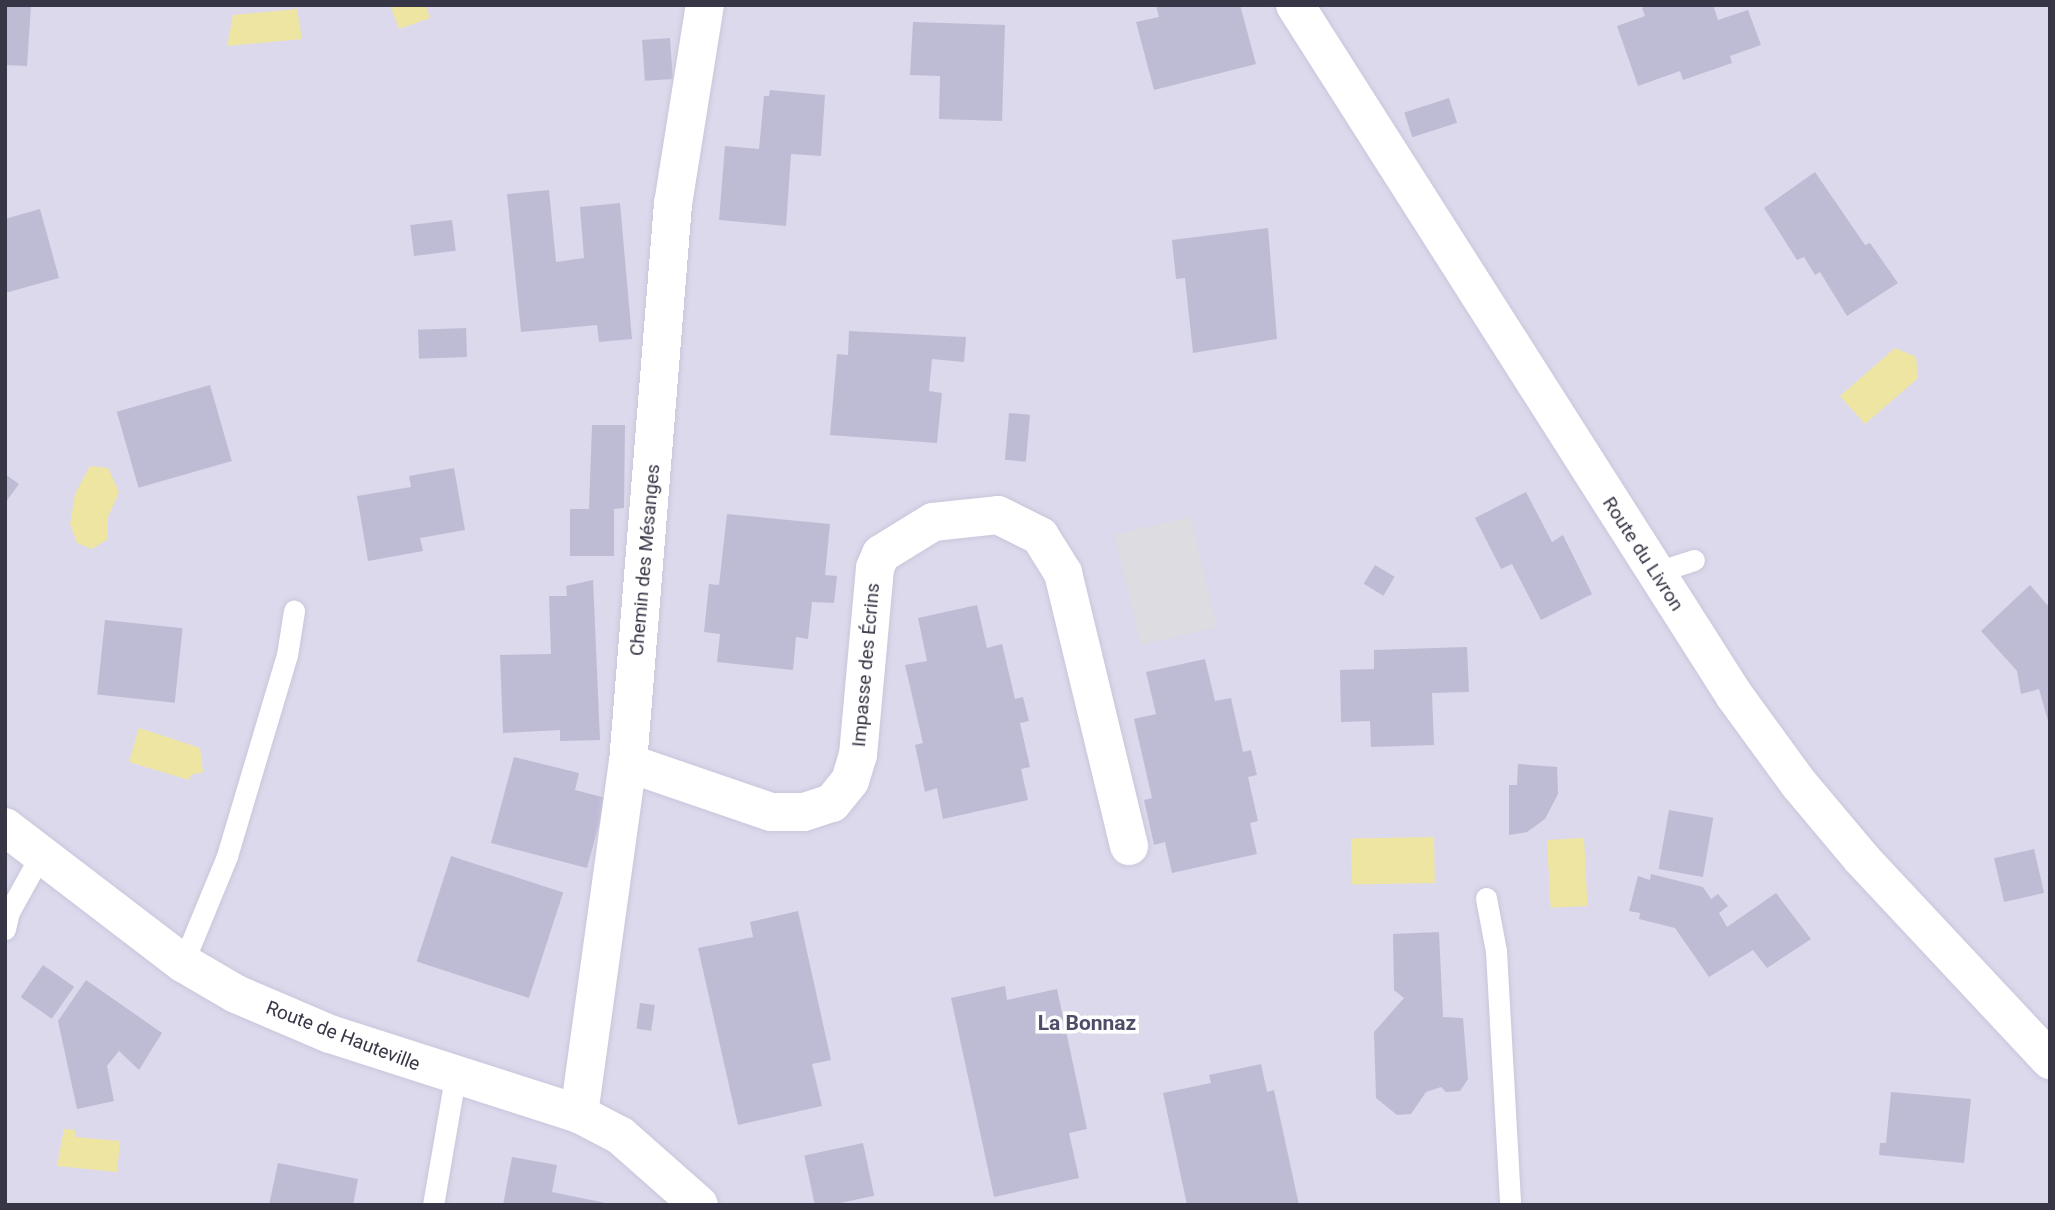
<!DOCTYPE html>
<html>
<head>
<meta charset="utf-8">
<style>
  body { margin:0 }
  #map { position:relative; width:2055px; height:1210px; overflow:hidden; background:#e9e7f3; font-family:Roboto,sans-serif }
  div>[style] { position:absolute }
  .residential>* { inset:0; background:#dbd9eb; transform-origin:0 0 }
  .parking>* { inset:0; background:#dcdce1; transform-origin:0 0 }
  .water>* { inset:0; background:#efe5a3; transform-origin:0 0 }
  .building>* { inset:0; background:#bebcd5; transform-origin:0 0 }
  .roads { filter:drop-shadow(0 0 2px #c9c6dc) drop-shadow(0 0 2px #c9c6dc) }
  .service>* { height:21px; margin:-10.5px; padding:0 10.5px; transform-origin:10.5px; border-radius:10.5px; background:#fff }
  .minor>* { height:38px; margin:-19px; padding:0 19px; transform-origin:19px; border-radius:19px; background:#fff }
  .tertiary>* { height:38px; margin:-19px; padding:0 19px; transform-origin:19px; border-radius:19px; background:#fff }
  span { translate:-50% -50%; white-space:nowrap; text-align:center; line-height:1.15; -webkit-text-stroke:7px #fff; paint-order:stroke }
  .street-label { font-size:19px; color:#373646 }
  .neighbourhood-label { font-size:21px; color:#4e4d69; font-weight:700 }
  .frame { position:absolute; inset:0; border:7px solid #373646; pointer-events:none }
</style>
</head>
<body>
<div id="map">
  <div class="residential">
    <i style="left:5px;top:5px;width:2045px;height:1200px"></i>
  </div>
  <div class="parking">
    <i style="left:1191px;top:517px;width:113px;height:78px;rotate:77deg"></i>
  </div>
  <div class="water">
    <i style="clip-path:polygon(390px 5px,426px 5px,430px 18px,399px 29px)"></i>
    <i style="clip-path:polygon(297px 9px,302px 39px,227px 46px,233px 15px)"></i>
    <i style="clip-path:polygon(1895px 348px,1916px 357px,1918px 378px,1865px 424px,1840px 396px)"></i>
    <i style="clip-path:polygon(90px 466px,108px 468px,119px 492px,108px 517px,108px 539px,92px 549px,77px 543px,70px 524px,75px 494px)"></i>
    <i style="clip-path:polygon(139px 728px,200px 748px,203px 772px,191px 775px,189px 780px,129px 762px)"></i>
    <i style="left:1434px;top:837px;width:46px;height:83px;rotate:89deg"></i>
    <i style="left:1584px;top:838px;width:68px;height:37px;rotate:87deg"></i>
    <i style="clip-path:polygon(64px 1129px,75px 1130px,75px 1137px,120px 1141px,117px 1172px,57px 1166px)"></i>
  </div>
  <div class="building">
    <i style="clip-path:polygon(5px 5px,31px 5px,27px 66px,5px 65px)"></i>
    <i style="clip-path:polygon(1156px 5px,1240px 5px,1256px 64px,1154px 90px,1136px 22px,1159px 17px)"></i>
    <i style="clip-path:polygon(1648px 5px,1713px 5px,1718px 20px,1748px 10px,1761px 45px,1730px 56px,1732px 63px,1683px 80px,1680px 71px,1638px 86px,1617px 26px,1645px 16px,1642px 8px)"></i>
    <i style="clip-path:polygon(913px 22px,1005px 25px,1002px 121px,939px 119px,940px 76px,910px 75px)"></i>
    <i style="left:670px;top:38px;width:41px;height:28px;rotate:86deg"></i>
    <i style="clip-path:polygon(770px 90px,825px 95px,821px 156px,791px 154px,786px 226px,719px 220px,725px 146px,759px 149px,764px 96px,769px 96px)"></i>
    <i style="left:1449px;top:98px;width:26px;height:47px;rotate:72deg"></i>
    <i style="clip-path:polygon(1815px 172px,1865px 245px,1870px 243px,1898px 283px,1847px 316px,1820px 272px,1815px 275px,1804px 257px,1797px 260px,1764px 208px)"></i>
    <i style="clip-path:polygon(549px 190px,556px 262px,584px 258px,580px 207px,620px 203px,632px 339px,599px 342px,597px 325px,521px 332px,507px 194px)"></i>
    <i style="clip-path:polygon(40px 209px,59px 278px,5px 293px,5px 219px)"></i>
    <i style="left:452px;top:220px;width:31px;height:42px;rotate:83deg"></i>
    <i style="clip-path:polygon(1268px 228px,1277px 339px,1193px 353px,1185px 278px,1176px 279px,1172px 240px)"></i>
    <i style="left:466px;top:328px;width:29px;height:48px;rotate:88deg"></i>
    <i style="clip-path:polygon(849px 331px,966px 337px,964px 362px,932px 359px,929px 391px,942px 393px,937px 443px,830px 435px,837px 354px,848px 355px)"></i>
    <i style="left:210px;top:385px;width:79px;height:97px;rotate:74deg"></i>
    <i style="left:1009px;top:413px;width:21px;height:47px;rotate:5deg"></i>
    <i style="clip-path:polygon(592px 425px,625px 425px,624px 508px,614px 509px,614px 556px,570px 556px,570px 509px,589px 509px)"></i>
    <i style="clip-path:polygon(454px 468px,465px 530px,420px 538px,423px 551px,368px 561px,357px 496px,411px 487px,409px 476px)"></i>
    <i style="clip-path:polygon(5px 474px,19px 484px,5px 503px)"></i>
    <i style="clip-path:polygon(1526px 492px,1552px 542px,1563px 535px,1592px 594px,1541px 620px,1512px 564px,1501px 569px,1475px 518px)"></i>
    <i style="clip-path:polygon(727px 514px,830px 524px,825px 575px,837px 576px,834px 603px,812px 602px,808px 639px,796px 637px,793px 670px,717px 662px,720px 634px,704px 632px,709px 584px,719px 585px)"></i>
    <i style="left:1375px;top:565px;width:23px;height:22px;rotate:31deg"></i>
    <i style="clip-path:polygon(593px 580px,600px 740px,560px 741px,560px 730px,503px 733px,500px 655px,551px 654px,549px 596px,567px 596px,566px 586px)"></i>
    <i style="clip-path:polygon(2030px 585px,2050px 608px,2050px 728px,2039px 689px,2021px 694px,2017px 671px,1981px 631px)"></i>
    <i style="clip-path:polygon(977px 605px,987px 648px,1002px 644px,1015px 699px,1023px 697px,1029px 721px,1020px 723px,1030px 767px,1021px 769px,1028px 800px,943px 819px,937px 788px,925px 792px,915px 745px,923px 743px,905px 665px,927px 661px,918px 618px)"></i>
    <i style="left:105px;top:620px;width:78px;height:75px;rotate:6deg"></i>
    <i style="clip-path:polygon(1467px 647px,1469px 692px,1432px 693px,1434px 745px,1371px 747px,1370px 721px,1341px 722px,1340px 670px,1374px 669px,1374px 650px)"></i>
    <i style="clip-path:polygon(1205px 659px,1215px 701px,1231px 698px,1243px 752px,1251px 750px,1257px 775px,1248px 777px,1258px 821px,1250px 823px,1257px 854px,1172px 873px,1165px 842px,1154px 845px,1144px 800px,1152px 798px,1134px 719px,1156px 714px,1146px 672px)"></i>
    <i style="clip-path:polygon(514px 757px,579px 773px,575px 790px,606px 798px,587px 868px,491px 843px)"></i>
    <i style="clip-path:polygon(1518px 764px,1557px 767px,1558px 794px,1545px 819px,1527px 832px,1509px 835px,1509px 785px,1517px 785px)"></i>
    <i style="left:1669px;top:810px;width:45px;height:60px;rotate:10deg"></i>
    <i style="left:2034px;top:849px;width:45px;height:41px;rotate:77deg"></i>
    <i style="left:451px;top:856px;width:118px;height:111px;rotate:18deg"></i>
    <i style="clip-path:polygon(1651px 874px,1703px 887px,1711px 899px,1718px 894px,1728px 906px,1719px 913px,1727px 927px,1776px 893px,1811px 939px,1767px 968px,1753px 950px,1709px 977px,1675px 928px,1639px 919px,1640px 913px,1629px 911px,1638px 876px,1650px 880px)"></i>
    <i style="clip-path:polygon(798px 911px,831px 1060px,812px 1064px,822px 1106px,738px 1125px,698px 948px,753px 937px,750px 922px)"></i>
    <i style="clip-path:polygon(1439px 932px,1443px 1017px,1463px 1018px,1468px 1079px,1460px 1091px,1446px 1092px,1441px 1087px,1426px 1092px,1411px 1114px,1397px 1115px,1376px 1098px,1374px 1032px,1404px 998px,1394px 990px,1393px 934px)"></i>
    <i style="left:43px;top:965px;width:38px;height:39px;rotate:35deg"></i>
    <i style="clip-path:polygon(86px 980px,162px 1033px,139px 1070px,119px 1051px,107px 1066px,114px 1101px,77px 1109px,58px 1021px)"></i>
    <i style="clip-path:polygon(1005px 986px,1007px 1000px,1057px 989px,1087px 1129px,1069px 1133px,1079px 1178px,994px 1197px,951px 998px)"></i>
    <i style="left:640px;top:1003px;width:15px;height:26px;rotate:8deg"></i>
    <i style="clip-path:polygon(1261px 1064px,1267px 1092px,1274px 1090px,1299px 1205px,1187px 1205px,1163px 1093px,1211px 1083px,1209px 1075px)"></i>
    <i style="clip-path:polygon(1891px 1092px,1971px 1099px,1964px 1163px,1879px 1155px,1880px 1143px,1886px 1143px)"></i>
    <i style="left:863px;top:1143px;width:54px;height:60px;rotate:78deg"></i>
    <i style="clip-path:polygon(512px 1157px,557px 1165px,552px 1192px,615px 1205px,503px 1205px)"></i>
    <i style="clip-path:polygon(278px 1163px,358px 1179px,353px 1205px,269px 1205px)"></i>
  </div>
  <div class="roads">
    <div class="service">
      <i style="left:1654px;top:573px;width:42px;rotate:-18deg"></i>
      <i style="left:1486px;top:898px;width:54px;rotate:79.3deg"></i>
      <i style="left:1496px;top:951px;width:254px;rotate:86.8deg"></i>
      <i style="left:5px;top:929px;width:17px;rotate:-77deg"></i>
      <i style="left:9px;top:912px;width:64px;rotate:-61deg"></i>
      <i style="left:183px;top:963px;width:116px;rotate:-67.6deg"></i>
      <i style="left:227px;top:856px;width:210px;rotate:-73.4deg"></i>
      <i style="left:287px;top:655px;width:45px;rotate:-81deg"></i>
      <i style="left:433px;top:1205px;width:129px;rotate:-80.2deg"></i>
    </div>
    <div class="minor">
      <i style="left:628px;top:763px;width:151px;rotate:18.9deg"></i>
      <i style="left:771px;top:812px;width:33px"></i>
      <i style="left:804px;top:812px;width:29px;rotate:-18deg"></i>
      <i style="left:832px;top:803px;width:28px;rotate:-51deg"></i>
      <i style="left:850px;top:781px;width:27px;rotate:-73deg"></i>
      <i style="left:858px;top:755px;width:188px;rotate:-84.8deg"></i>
      <i style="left:875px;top:568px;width:15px;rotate:-67deg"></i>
      <i style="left:881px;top:554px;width:61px;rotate:-31.6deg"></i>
      <i style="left:933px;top:522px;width:65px;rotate:-6.1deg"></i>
      <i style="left:998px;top:515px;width:47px;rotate:26.6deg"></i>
      <i style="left:1040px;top:536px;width:44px;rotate:58.1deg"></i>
      <i style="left:1063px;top:573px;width:281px;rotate:76.4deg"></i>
      <i style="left:579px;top:1114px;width:354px;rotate:-82.1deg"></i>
      <i style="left:628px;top:763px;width:561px;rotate:-85.4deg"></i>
      <i style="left:673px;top:204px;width:202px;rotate:-80.9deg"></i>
    </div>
    <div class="tertiary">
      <i style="left:1295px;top:5px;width:818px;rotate:57.53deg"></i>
      <i style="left:1734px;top:695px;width:110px;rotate:53.9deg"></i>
      <i style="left:1799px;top:784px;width:97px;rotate:50deg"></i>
      <i style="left:1861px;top:858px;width:277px;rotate:46.9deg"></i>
      <i style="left:5px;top:827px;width:224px;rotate:37.4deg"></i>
      <i style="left:183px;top:963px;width:61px;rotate:30.3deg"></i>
      <i style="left:236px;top:994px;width:102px;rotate:23.1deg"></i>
      <i style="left:330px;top:1034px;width:262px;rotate:17.8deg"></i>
      <i style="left:579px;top:1114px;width:47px;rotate:27.6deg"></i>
      <i style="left:621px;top:1136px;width:104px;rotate:41.5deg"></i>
    </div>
  </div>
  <div class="street-label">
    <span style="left:1643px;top:554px;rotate:57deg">Route du Livron</span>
    <span style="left:645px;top:560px;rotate:-85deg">Chemin des Mésanges</span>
    <span style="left:866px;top:665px;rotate:-85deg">Impasse des Écrins</span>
    <span style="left:343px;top:1036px;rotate:21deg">Route de Hauteville</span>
  </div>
  <div class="neighbourhood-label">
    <span style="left:1087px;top:1023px">La Bonnaz</span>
  </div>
  <div class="frame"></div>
</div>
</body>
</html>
